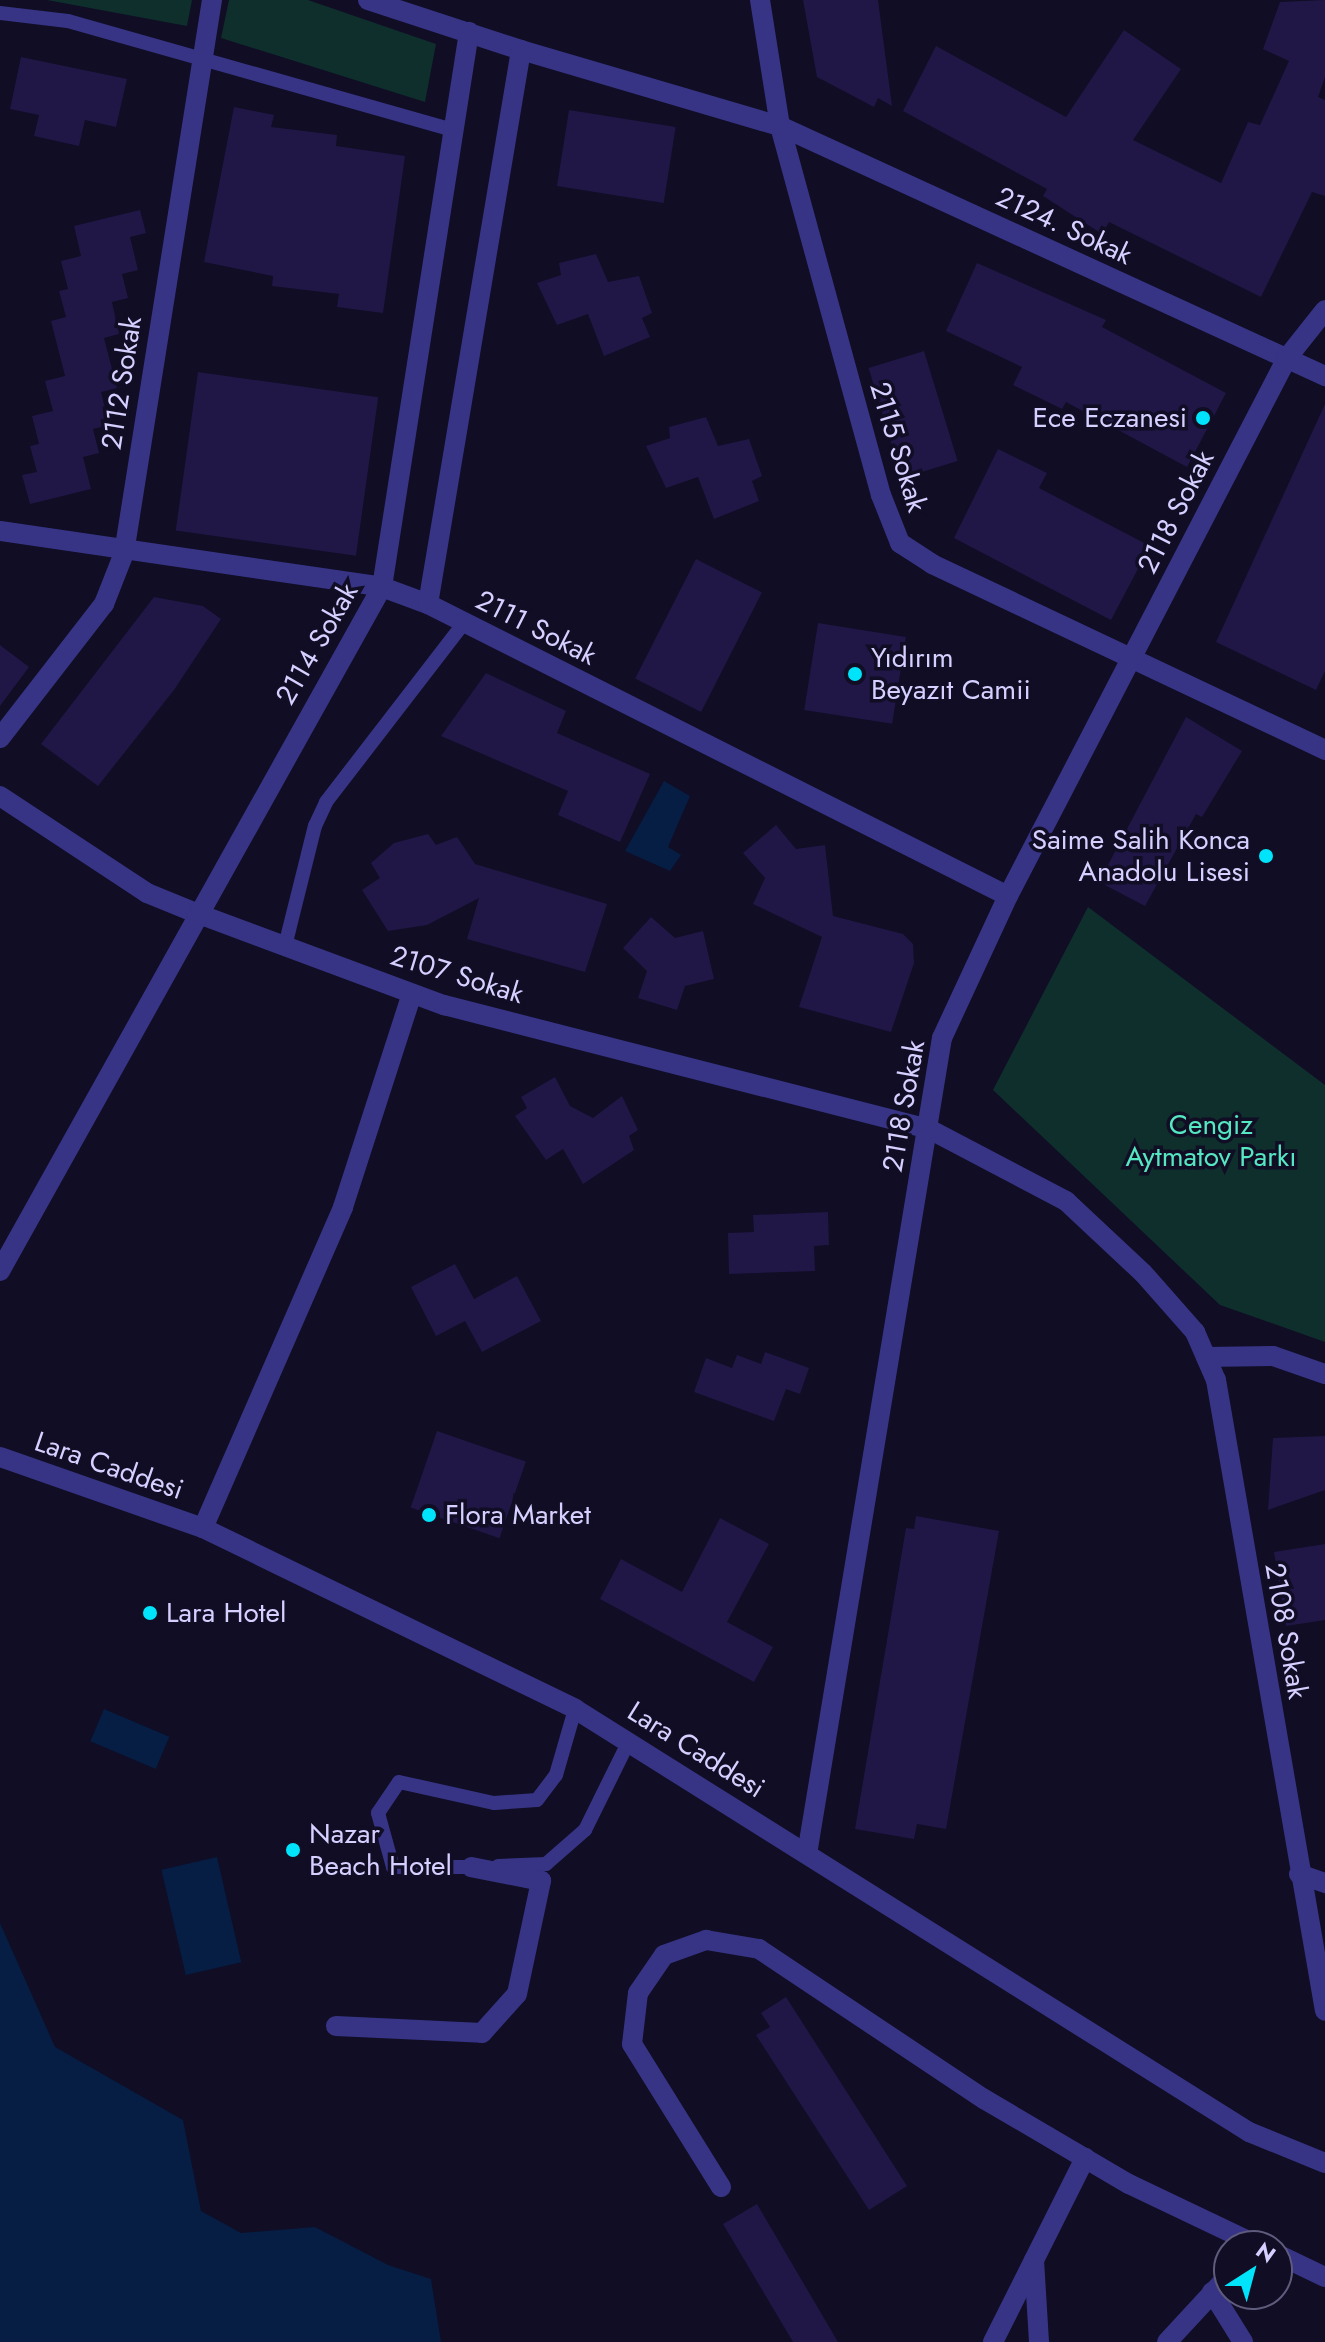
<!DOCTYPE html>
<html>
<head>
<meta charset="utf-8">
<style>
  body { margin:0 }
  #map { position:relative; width:1325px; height:2342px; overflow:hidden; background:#100d24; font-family:Jost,sans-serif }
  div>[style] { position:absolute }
  .green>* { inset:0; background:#0f2f2d }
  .water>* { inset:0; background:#061d44; transform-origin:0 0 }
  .building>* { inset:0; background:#201746; transform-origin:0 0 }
  .service>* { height:14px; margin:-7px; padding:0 7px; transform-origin:7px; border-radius:7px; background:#373486 }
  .minor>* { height:20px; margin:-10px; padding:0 10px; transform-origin:10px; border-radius:10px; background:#373486 }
  .tertiary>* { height:20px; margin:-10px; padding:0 10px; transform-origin:10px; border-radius:10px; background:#373486 }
  .dots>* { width:22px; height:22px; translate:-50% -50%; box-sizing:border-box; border:4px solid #100d24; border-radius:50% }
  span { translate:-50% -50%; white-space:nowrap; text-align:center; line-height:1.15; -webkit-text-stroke:7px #100d24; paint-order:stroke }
  .street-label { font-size:28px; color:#d5d0ff }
  .poi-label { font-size:28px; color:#d5d0ff }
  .right { translate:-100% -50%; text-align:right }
  .left { translate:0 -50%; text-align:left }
  .park-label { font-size:28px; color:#54e7c1 }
  .north { position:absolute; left:1213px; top:2230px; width:80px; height:80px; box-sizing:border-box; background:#100d24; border:2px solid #5f5b7c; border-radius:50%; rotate:36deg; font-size:22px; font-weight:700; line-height:32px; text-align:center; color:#d5d0ff }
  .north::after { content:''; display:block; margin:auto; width:28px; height:36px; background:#00e4fb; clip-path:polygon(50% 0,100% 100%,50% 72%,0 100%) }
</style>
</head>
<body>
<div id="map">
  <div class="green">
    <i style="clip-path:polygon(47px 0,192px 0,187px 26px)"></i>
    <i style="clip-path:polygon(229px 0,308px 0,436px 44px,425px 102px,221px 38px)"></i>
    <i style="clip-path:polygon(1088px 907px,1325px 1085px,1325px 1342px,1220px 1305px,993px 1090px)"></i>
  </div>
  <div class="water">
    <i style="clip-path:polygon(664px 781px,690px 796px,668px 847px,681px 855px,670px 871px,625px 851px)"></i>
    <i style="left:104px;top:1709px;width:71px;height:35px;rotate:23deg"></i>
    <i style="left:217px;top:1857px;width:108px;height:57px;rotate:77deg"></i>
    <i style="clip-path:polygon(0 1923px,55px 2047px,183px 2120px,201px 2211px,241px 2233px,315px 2227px,388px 2265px,431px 2279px,441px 2342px,0 2342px)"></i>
  </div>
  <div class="building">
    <i style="clip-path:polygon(803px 0,878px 0,892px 106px,878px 98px,874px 107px,817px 77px)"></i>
    <i style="clip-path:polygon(1325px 0,1325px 77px,1318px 97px,1325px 100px,1325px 196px,1312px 192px,1261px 297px,1109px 222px,1102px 234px,1043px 196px,1047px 189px,903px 111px,936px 46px,1066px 117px,1124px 30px,1181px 69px,1133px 140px,1221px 183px,1248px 122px,1260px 125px,1289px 61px,1263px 49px,1280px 2px)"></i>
    <i style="clip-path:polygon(21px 57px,127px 79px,116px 127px,85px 120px,79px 146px,34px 136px,39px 115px,10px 109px)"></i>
    <i style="clip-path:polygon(234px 107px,274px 115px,271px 127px,337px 135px,336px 146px,405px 156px,383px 313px,337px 307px,339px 294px,272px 286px,273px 276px,204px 262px)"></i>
    <i style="left:569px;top:110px;width:108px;height:77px;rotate:9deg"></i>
    <i style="clip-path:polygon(140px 210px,146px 233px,130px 237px,138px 270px,122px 274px,128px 298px,112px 302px,119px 334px,104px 338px,117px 388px,101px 392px,109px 425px,93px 429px,99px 453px,83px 457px,91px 489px,30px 504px,22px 475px,37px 472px,30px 446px,39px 444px,32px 416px,53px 411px,45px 381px,65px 376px,51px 321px,66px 317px,59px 291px,68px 289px,61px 261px,81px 256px,74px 226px)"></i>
    <i style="clip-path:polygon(596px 254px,608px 282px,639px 276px,652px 313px,642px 318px,650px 337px,604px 356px,588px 314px,557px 325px,537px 283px,561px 275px,559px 263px)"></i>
    <i style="clip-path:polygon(977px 263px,1106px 320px,1102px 327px,1226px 393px,1187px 467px,1066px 402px,1062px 409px,1013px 385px,1022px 367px,946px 331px)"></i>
    <i style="left:924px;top:351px;width:115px;height:58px;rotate:73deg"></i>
    <i style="left:198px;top:372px;width:182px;height:160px;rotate:8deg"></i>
    <i style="clip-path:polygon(1325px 404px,1325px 671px,1316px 690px,1216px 642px)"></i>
    <i style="clip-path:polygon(706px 417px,718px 446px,749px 439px,762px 476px,752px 481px,759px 501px,714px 519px,698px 477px,666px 488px,646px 446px,670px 438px,669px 427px)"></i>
    <i style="clip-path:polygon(998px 449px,1047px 473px,1039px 488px,1150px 546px,1111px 620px,954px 538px)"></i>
    <i style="left:696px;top:559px;width:74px;height:134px;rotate:27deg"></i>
    <i style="clip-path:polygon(154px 597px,203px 606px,221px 619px,174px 690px,98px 786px,41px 744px)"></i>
    <i style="left:818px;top:623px;width:89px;height:88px;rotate:9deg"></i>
    <i style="clip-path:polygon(0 645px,29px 667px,0 706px)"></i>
    <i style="clip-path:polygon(486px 673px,566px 711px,557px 733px,650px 774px,620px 842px,558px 815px,568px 791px,441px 736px)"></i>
    <i style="clip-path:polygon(1186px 717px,1242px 751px,1202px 817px,1196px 814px,1145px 906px,1099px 882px)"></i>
    <i style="clip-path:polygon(776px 825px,796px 849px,825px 845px,833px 916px,903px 934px,913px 944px,914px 963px,891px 1032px,799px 1007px,822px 937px,753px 904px,765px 878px,743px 853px)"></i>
    <i style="clip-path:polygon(428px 834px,436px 845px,457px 837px,475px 864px,607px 904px,585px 972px,467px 939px,479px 898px,427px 925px,388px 931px,362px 890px,380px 878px,371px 863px,394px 843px)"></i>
    <i style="clip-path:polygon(651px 917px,675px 938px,703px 931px,714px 979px,685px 986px,677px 1010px,638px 998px,647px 971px,623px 948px)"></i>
    <i style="clip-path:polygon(555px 1077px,570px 1106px,593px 1118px,622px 1096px,638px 1130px,629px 1136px,634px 1150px,583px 1184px,563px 1149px,546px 1160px,515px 1116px,527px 1108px,521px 1097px)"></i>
    <i style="clip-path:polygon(828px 1212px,829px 1245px,814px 1246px,815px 1271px,729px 1274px,728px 1233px,754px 1232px,753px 1215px)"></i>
    <i style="clip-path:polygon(455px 1264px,474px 1299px,517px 1276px,541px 1321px,482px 1352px,465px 1321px,436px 1336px,411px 1287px)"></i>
    <i style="clip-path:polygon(765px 1352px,809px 1368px,800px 1394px,786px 1389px,774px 1421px,694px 1392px,706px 1358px,732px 1368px,737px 1355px,761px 1364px)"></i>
    <i style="left:437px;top:1431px;width:94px;height:81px;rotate:19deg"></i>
    <i style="clip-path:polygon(1325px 1436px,1325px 1490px,1268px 1510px,1273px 1438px)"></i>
    <i style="clip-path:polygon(916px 1516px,999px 1531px,946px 1829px,917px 1824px,914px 1839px,855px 1829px,906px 1528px,914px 1529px)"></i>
    <i style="clip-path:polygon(720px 1518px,769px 1544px,727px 1622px,773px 1647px,754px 1682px,600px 1599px,621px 1559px,682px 1592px)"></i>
    <i style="clip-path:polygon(1325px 1544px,1325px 1620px,1286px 1626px,1274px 1552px)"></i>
    <i style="clip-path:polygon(786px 1997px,907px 2186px,869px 2210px,756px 2035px,770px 2027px,761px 2013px)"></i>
    <i style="clip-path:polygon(757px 2204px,838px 2342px,793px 2342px,723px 2224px)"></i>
  </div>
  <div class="service">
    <i style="left:0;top:13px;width:68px;rotate:6.7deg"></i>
    <i style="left:68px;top:21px;width:401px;rotate:15.8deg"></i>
    <i style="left:285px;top:946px;width:124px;rotate:-76deg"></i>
    <i style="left:315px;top:826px;width:26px;rotate:-65deg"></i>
    <i style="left:326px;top:802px;width:226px;rotate:-52.4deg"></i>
    <i style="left:498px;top:1866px;width:48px;rotate:-2.4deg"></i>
    <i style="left:546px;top:1864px;width:52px;rotate:-41.1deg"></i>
    <i style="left:585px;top:1830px;width:99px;rotate:-63.7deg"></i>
    <i style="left:477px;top:1867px;width:84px;rotate:180deg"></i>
    <i style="left:393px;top:1867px;width:56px;rotate:-105.5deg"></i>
    <i style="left:378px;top:1813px;width:37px;rotate:-56deg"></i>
    <i style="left:399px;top:1782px;width:97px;rotate:12.5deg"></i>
    <i style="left:494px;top:1803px;width:43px;rotate:-4deg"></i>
    <i style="left:537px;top:1800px;width:31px;rotate:-53deg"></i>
    <i style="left:556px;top:1775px;width:69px;rotate:-73.9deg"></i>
  </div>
  <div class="minor">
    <i style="left:368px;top:0;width:161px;rotate:18.1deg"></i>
    <i style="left:760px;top:0;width:128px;rotate:81deg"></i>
    <i style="left:780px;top:126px;width:383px;rotate:74.7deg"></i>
    <i style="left:881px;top:495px;width:52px;rotate:68.4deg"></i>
    <i style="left:900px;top:543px;width:38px;rotate:33deg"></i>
    <i style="left:932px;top:564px;width:435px;rotate:25.3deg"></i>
    <i style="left:0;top:531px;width:386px;rotate:8.3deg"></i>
    <i style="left:382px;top:587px;width:49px;rotate:20.3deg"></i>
    <i style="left:428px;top:604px;width:649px;rotate:26.72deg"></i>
    <i style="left:428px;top:604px;width:562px;rotate:-80.47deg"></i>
    <i style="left:521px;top:50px;width:270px;rotate:16.4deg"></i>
    <i style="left:780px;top:126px;width:600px;rotate:24.64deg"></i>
    <i style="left:0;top:738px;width:170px;rotate:-52.2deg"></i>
    <i style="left:104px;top:604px;width:55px;rotate:-68.6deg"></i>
    <i style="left:124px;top:553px;width:560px;rotate:-80.96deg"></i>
    <i style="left:0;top:796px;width:176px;rotate:33.4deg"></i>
    <i style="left:147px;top:893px;width:53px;rotate:22.2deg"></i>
    <i style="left:196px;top:913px;width:265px;rotate:20.4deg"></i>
    <i style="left:444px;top:1005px;width:501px;rotate:14.34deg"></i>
    <i style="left:929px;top:1129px;width:155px;rotate:27.7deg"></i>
    <i style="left:1066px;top:1201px;width:105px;rotate:43.1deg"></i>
    <i style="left:1143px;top:1273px;width:79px;rotate:48.6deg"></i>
    <i style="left:1195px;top:1332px;width:52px;rotate:66.4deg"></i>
    <i style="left:1216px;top:1380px;width:640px;rotate:80.2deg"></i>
    <i style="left:0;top:1271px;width:783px;rotate:-60.82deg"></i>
    <i style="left:382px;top:587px;width:562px;rotate:-81.09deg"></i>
    <i style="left:1206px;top:1357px;width:67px;rotate:-0.9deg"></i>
    <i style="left:1273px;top:1356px;width:55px;rotate:19.1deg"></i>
    <i style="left:203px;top:1528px;width:350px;rotate:-66.4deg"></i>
    <i style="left:343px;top:1207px;width:224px;rotate:-72.1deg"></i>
    <i style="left:807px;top:1854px;width:827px;rotate:-80.61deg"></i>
    <i style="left:942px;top:1038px;width:157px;rotate:-65.1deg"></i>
    <i style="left:1008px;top:896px;width:606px;rotate:-62.59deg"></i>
    <i style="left:1287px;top:358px;width:61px;rotate:-51.6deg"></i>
    <i style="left:1299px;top:1874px;width:28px;rotate:19deg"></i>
    <i style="left:336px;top:2026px;width:146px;rotate:2.7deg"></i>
    <i style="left:482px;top:2033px;width:52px;rotate:-48.1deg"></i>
    <i style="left:517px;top:1994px;width:116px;rotate:-78deg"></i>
    <i style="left:541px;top:1881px;width:71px;rotate:-168.7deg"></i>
    <i style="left:721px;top:2187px;width:168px;rotate:-121.9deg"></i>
    <i style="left:632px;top:2044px;width:51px;rotate:-83.3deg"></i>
    <i style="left:638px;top:1993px;width:46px;rotate:-55.6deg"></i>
    <i style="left:664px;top:1955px;width:45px;rotate:-19.7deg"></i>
    <i style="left:706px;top:1940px;width:54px;rotate:9.6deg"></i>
    <i style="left:759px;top:1949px;width:270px;rotate:33.7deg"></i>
    <i style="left:984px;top:2099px;width:168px;rotate:30.4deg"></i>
    <i style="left:1129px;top:2184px;width:144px;rotate:25.5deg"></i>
    <i style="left:1277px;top:2254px;width:53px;rotate:25.6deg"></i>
    <i style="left:1034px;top:2260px;width:82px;rotate:86.5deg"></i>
    <i style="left:1212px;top:2292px;width:59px;rotate:58.2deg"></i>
    <i style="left:993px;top:2342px;width:206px;rotate:-63.4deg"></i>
    <i style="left:1167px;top:2342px;width:91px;rotate:-47.2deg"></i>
  </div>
  <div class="tertiary">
    <i style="left:0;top:1457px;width:215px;rotate:19.3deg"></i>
    <i style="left:203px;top:1528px;width:414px;rotate:25.9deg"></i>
    <i style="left:575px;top:1709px;width:796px;rotate:32.11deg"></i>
    <i style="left:1249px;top:2132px;width:82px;rotate:22.2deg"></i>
  </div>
  <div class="dots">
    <i style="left:1203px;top:418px;background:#00e4fb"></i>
    <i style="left:855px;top:674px;background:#00e4fb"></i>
    <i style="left:1266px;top:856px;background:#00e4fb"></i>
    <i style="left:429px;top:1515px;background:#00e4fb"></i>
    <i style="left:150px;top:1613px;background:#00e4fb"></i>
    <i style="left:293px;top:1850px;background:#00e4fb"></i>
  </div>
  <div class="street-label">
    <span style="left:1064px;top:226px;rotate:25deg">2124. Sokak</span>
    <span style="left:122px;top:383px;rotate:-81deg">2112 Sokak</span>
    <span style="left:898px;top:447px;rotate:73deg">2115 Sokak</span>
    <span style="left:1176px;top:512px;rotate:-63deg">2118 Sokak</span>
    <span style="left:536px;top:628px;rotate:27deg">2111 Sokak</span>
    <span style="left:317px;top:644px;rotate:-60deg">2114 Sokak</span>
    <span style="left:457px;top:975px;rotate:17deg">2107 Sokak</span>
    <span style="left:904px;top:1106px;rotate:-80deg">2118 Sokak</span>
    <span style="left:109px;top:1466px;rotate:19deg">Lara Caddesi</span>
    <span style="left:1286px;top:1631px;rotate:80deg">2108 Sokak</span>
    <span style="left:696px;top:1750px;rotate:32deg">Lara Caddesi</span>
  </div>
  <div class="poi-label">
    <span class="right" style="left:1187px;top:418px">Ece Eczanesi</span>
    <span class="left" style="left:871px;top:674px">Yıdırım<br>Beyazıt Camii</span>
    <span class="right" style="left:1250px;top:856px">Saime Salih Konca<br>Anadolu Lisesi</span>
    <span class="left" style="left:445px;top:1515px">Flora Market</span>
    <span class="left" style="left:166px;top:1613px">Lara Hotel</span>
    <span class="left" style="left:309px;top:1850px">Nazar<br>Beach Hotel</span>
  </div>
  <div class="park-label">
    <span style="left:1211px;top:1141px">Cengiz<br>Aytmatov Parkı</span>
  </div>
  <div class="north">N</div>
</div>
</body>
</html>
